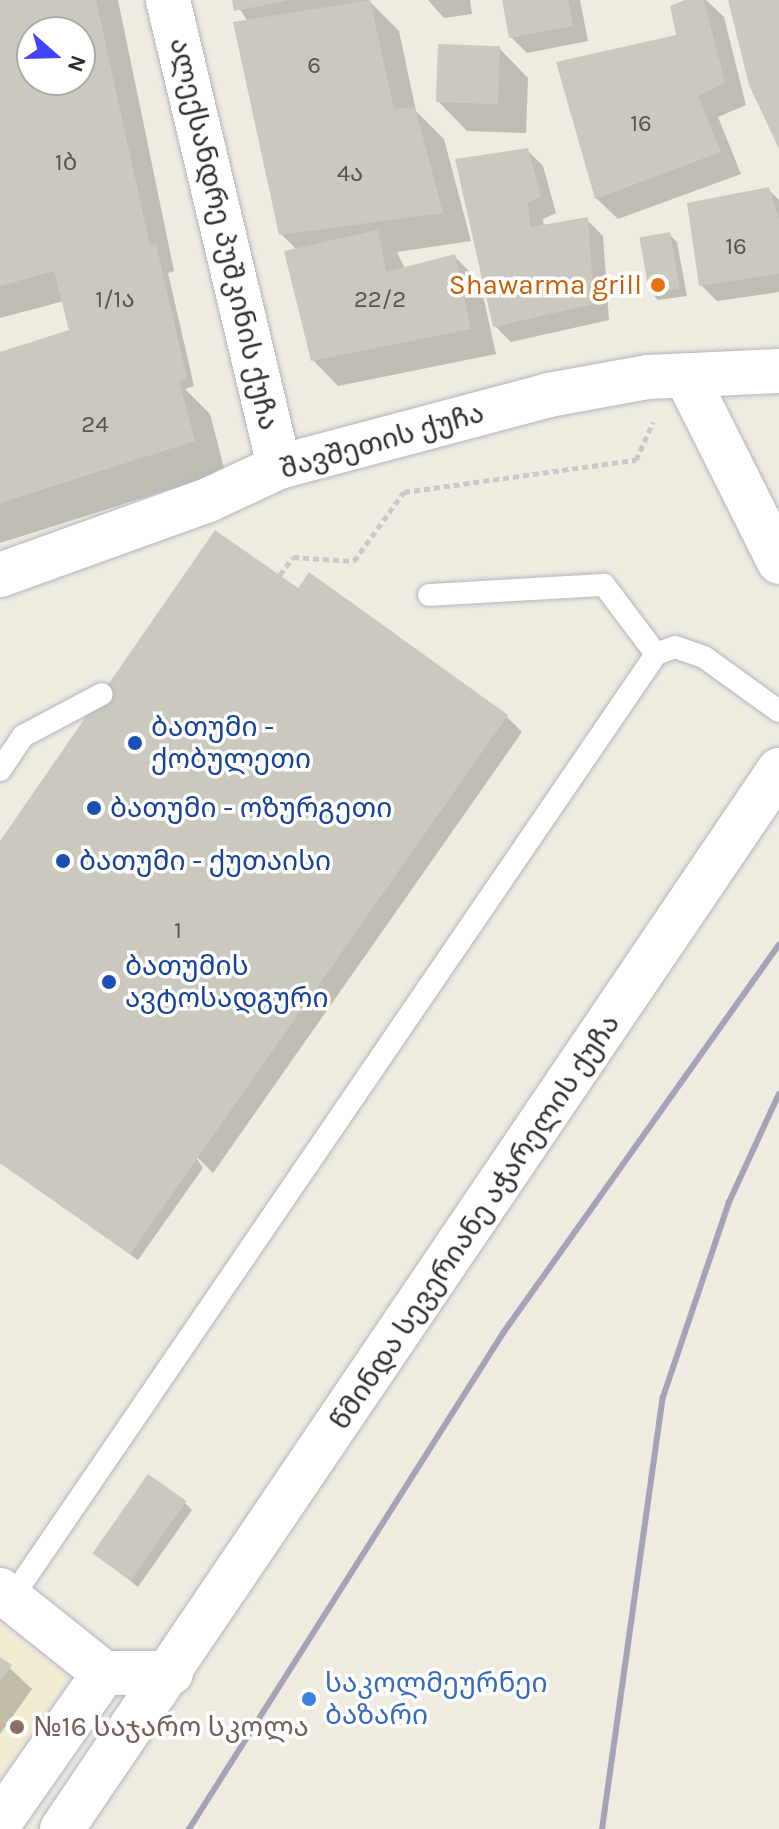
<!DOCTYPE html>
<html>
<head>
<meta charset="utf-8">
<style>
  body { margin:0 }
  #map { position:relative; width:779px; height:1829px; overflow:hidden; background:#efebe1; font-family:Karla,"Noto Sans Georgian",sans-serif }
  div>[style] { position:absolute }
  .education>* { inset:0; background:#f0ebd1 }
  .shadow>* { inset:0; background:#0003 }
  .building>* { inset:0; background:#cbc9bf; transform-origin:0 0 }
  .path>* { height:5px; margin-top:-2.5px; transform-origin:0; background:repeating-linear-gradient(90deg,#c9c9c9 0 6px,transparent 0 10px) }
  .roads { filter:drop-shadow(0 0 2px #b4b4c1) drop-shadow(0 0 2px #b4b4c1) }
  .service>* { height:22px; margin:-11px; padding:0 11px; transform-origin:11px; border-radius:11px; background:#fff }
  .tertiary>* { height:44px; margin:-22px; padding:0 22px; transform-origin:22px; border-radius:22px; background:#fff }
  .secondary>* { height:44px; margin:-22px; padding:0 22px; transform-origin:22px; border-radius:22px; background:#fff }
  .rail>* { height:6px; margin:-3px; padding:0 3px; transform-origin:3px; border-radius:3px; background:#a4a3b7 }
  .dots>* { width:22px; height:22px; translate:-50% -50%; box-sizing:border-box; border:4px solid #fff; border-radius:50% }
  span { translate:-50% -50%; white-space:nowrap; text-align:center; line-height:1.15; -webkit-text-stroke:7px #fff; paint-order:stroke }
  .number-label { font-size:24px; color:#555552 }
  .number-label span { -webkit-text-stroke-width:0 }
  .street-label { font-size:28px; color:#2e2e2e }
  .food-label { font-size:28px; color:#c56008 }
  .right { translate:-100% -50%; text-align:right }
  .transit-label { font-size:28px; color:#164399 }
  .left { translate:0 -50%; text-align:left }
  .shop-label { font-size:28px; color:#366cbe }
  .education-label { font-size:28px; color:#785e54 }
  .north { position:absolute; left:16px; top:16px; width:80px; height:80px; box-sizing:border-box; background:#fff; border:2px solid #ababab; border-radius:50%; rotate:110deg; font-size:22px; font-weight:700; line-height:32px; text-align:center; color:#2e2e2e }
  .north::after { content:''; display:block; margin:auto; width:28px; height:36px; background:#4343f9; clip-path:polygon(50% 0,100% 100%,50% 72%,0 100%) }
</style>
</head>
<body>
<div id="map">
  <div class="education">
    <i style="clip-path:polygon(0 1625px,68px 1678px,0 1776px)"></i>
  </div>
  <div class="shadow">
    <i style="clip-path:polygon(evenodd,0 0,118px 0,174px 271px,168px 273px,194px 386px,185px 389px,210px 414px,225px 472px,0 543px,0 354px,71px 331px,64px 301px,0 318px,0 0,32px 32px,80px 32px,80px 80px,32px 80px,32px 32px)"></i>
    <i style="clip-path:polygon(234px 0,368px 0,399px 31px,416px 111px,444px 139px,471px 241px,397px 252px,405px 269px,454px 256px,480px 282px,496px 354px,338px 386px,313px 360px,297px 250px,281px 234px,248px 22px)"></i>
    <i style="clip-path:polygon(428px 0,470px 0,472px 14px,444px 18px)"></i>
    <i style="clip-path:polygon(504px 0,580px 0,588px 41px,527px 53px,511px 37px)"></i>
    <i style="clip-path:polygon(691px 0,706px 0,724px 17px,746px 105px,718px 117px,741px 174px,618px 219px,596px 198px,679px 37px)"></i>
    <i style="clip-path:polygon(499px 48px,528px 78px,526px 133px,467px 131px,438px 101px)"></i>
    <i style="clip-path:polygon(527px 150px,543px 166px,556px 213px,543px 219px,544px 227px,587px 220px,603px 236px,609px 320px,511px 342px,495px 326px)"></i>
    <i style="clip-path:polygon(768px 189px,779px 200px,779px 292px,717px 301px,701px 285px)"></i>
    <i style="clip-path:polygon(669px 234px,677px 242px,687px 296px,658px 300px,650px 292px)"></i>
    <i style="clip-path:polygon(506px 716px,522px 732px,213px 1173px,194px 1154px,203px 1168px,138px 1260px,0 1163px,0 844px)"></i>
    <i style="clip-path:polygon(184px 1502px,192px 1510px,138px 1587px,94px 1553px)"></i>
    <i style="clip-path:polygon(0 1659px,32px 1689px,0 1734px)"></i>
  </div>
  <div class="building">
    <i style="clip-path:polygon(evenodd,0 0,96px 0,150px 246px,156px 244px,187px 378px,179px 381px,195px 441px,0 503px,0 352px,69px 330px,54px 271px,0 286px,0 0,32px 32px,80px 32px,80px 80px,32px 80px,32px 32px)"></i>
    <i style="clip-path:polygon(232px 0,286px 0,286px 1px,234px 11px)"></i>
    <i style="clip-path:polygon(370px 0,394px 109px,415px 107px,443px 213px,279px 235px,233px 22px)"></i>
    <i style="clip-path:polygon(502px 0,568px 0,573px 26px,509px 38px)"></i>
    <i style="clip-path:polygon(685px 0,704px 0,725px 83px,698px 96px,721px 152px,595px 199px,556px 62px,676px 35px,670px 6px)"></i>
    <i style="clip-path:polygon(728px 0,779px 0,779px 149px,749px 85px)"></i>
    <i style="left:438px;top:44px;width:62px;height:58px;rotate:2deg"></i>
    <i style="clip-path:polygon(528px 148px,541px 196px,528px 203px,530px 227px,588px 217px,594px 304px,493px 327px,455px 159px)"></i>
    <i style="clip-path:polygon(769px 187px,779px 219px,779px 274px,699px 286px,687px 203px)"></i>
    <i style="clip-path:polygon(378px 230px,386px 272px,455px 254px,471px 329px,311px 361px,284px 251px)"></i>
    <i style="left:670px;top:232px;width:57px;height:31px;rotate:80deg"></i>
    <i style="clip-path:polygon(215px 530px,298px 588px,309px 572px,508px 715px,130px 1254px,0 1163px,0 841px)"></i>
    <i style="left:148px;top:1474px;width:47px;height:97px;rotate:35deg"></i>
    <i style="clip-path:polygon(0 1657px,12px 1665px,0 1682px)"></i>
  </div>
  <div class="path">
    <i style="left:280px;top:575px;width:22px;rotate:-54deg"></i>
    <i style="left:293px;top:557px;width:61px;rotate:3.8deg"></i>
    <i style="left:354px;top:561px;width:85px;rotate:-54.1deg"></i>
    <i style="left:404px;top:492px;width:234px;rotate:-7.9deg"></i>
    <i style="left:636px;top:460px;width:42px;rotate:-65.9deg"></i>
  </div>
  <div class="roads">
    <div class="service">
      <i style="left:429px;top:595px;width:175px;rotate:-3.3deg"></i>
      <i style="left:604px;top:585px;width:86px;rotate:53deg"></i>
      <i style="left:0;top:770px;width:41px;rotate:-55.9deg"></i>
      <i style="left:23px;top:736px;width:89px;rotate:-28deg"></i>
      <i style="left:11px;top:1599px;width:1144px;rotate:-55.68deg"></i>
      <i style="left:656px;top:654px;width:20px;rotate:-20deg"></i>
      <i style="left:675px;top:647px;width:31px;rotate:19deg"></i>
      <i style="left:704px;top:657px;width:92px;rotate:35.8deg"></i>
    </div>
    <div class="tertiary">
      <i style="left:168px;top:0;width:480px;rotate:76.6deg"></i>
    </div>
    <div class="secondary">
      <i style="left:686px;top:376px;width:208px;rotate:63.4deg"></i>
      <i style="left:0;top:575px;width:219px;rotate:-19.8deg"></i>
      <i style="left:206px;top:501px;width:81px;rotate:-25deg"></i>
      <i style="left:279px;top:467px;width:279px;rotate:-14.9deg"></i>
      <i style="left:549px;top:395px;width:101px;rotate:-10.3deg"></i>
      <i style="left:648px;top:377px;width:131px;rotate:-2.6deg"></i>
      <i style="left:0;top:1590px;width:133px;rotate:38.6deg"></i>
      <i style="left:104px;top:1673px;width:67px"></i>
      <i style="left:0;top:1822px;width:182px;rotate:-55.1deg"></i>
      <i style="left:62px;top:1829px;width:1279px;rotate:-55.9deg"></i>
    </div>
  </div>
  <div class="rail">
    <i style="left:189px;top:1829px;width:587px;rotate:-57.66deg"></i>
    <i style="left:503px;top:1333px;width:476px;rotate:-54.6deg"></i>
    <i style="left:602px;top:1829px;width:436px;rotate:-82deg"></i>
    <i style="left:663px;top:1397px;width:206px;rotate:-71.3deg"></i>
    <i style="left:729px;top:1202px;width:119px;rotate:-65.2deg"></i>
  </div>
  <div class="dots">
    <i style="left:658px;top:285px;background:#e8710a"></i>
    <i style="left:135px;top:743px;background:#1a4fb4"></i>
    <i style="left:94px;top:808px;background:#1a4fb4"></i>
    <i style="left:63px;top:861px;background:#1a4fb4"></i>
    <i style="left:109px;top:982px;background:#1a4fb4"></i>
    <i style="left:309px;top:1699px;background:#3f7fe0"></i>
    <i style="left:17px;top:1727px;background:#8d6e63"></i>
  </div>
  <div class="number-label">
    <span style="left:314px;top:66px">6</span>
    <span style="left:641px;top:124px">16</span>
    <span style="left:66px;top:163px">1ბ</span>
    <span style="left:350px;top:174px">4ა</span>
    <span style="left:736px;top:247px">16</span>
    <span style="left:115px;top:300px">1/1ა</span>
    <span style="left:380px;top:300px">22/2</span>
    <span style="left:95px;top:425px">24</span>
    <span style="left:178px;top:931px">1</span>
  </div>
  <div class="street-label">
    <span style="left:224px;top:234px;rotate:77deg">ალექსანდრე პუშკინის ქუჩა</span>
    <span style="left:382px;top:441px;rotate:-16deg">შავშეთის ქუჩა</span>
    <span style="left:475px;top:1222px;rotate:-56deg">წმინდა სევერიანე აჭარელის ქუჩა</span>
  </div>
  <div class="food-label">
    <span class="right" style="left:642px;top:285px">Shawarma grill</span>
  </div>
  <div class="transit-label">
    <span class="left" style="left:151px;top:743px">ბათუმი -<br>ქობულეთი</span>
    <span class="left" style="left:110px;top:808px">ბათუმი - ოზურგეთი</span>
    <span class="left" style="left:79px;top:861px">ბათუმი - ქუთაისი</span>
    <span class="left" style="left:125px;top:982px">ბათუმის<br>ავტოსადგური</span>
  </div>
  <div class="shop-label">
    <span class="left" style="left:325px;top:1699px">საკოლმეურნეი<br>ბაზარი</span>
  </div>
  <div class="education-label">
    <span class="left" style="left:33px;top:1727px">№16 საჯარო სკოლა</span>
  </div>
  <div class="north">N</div>
</div>
</body>
</html>
